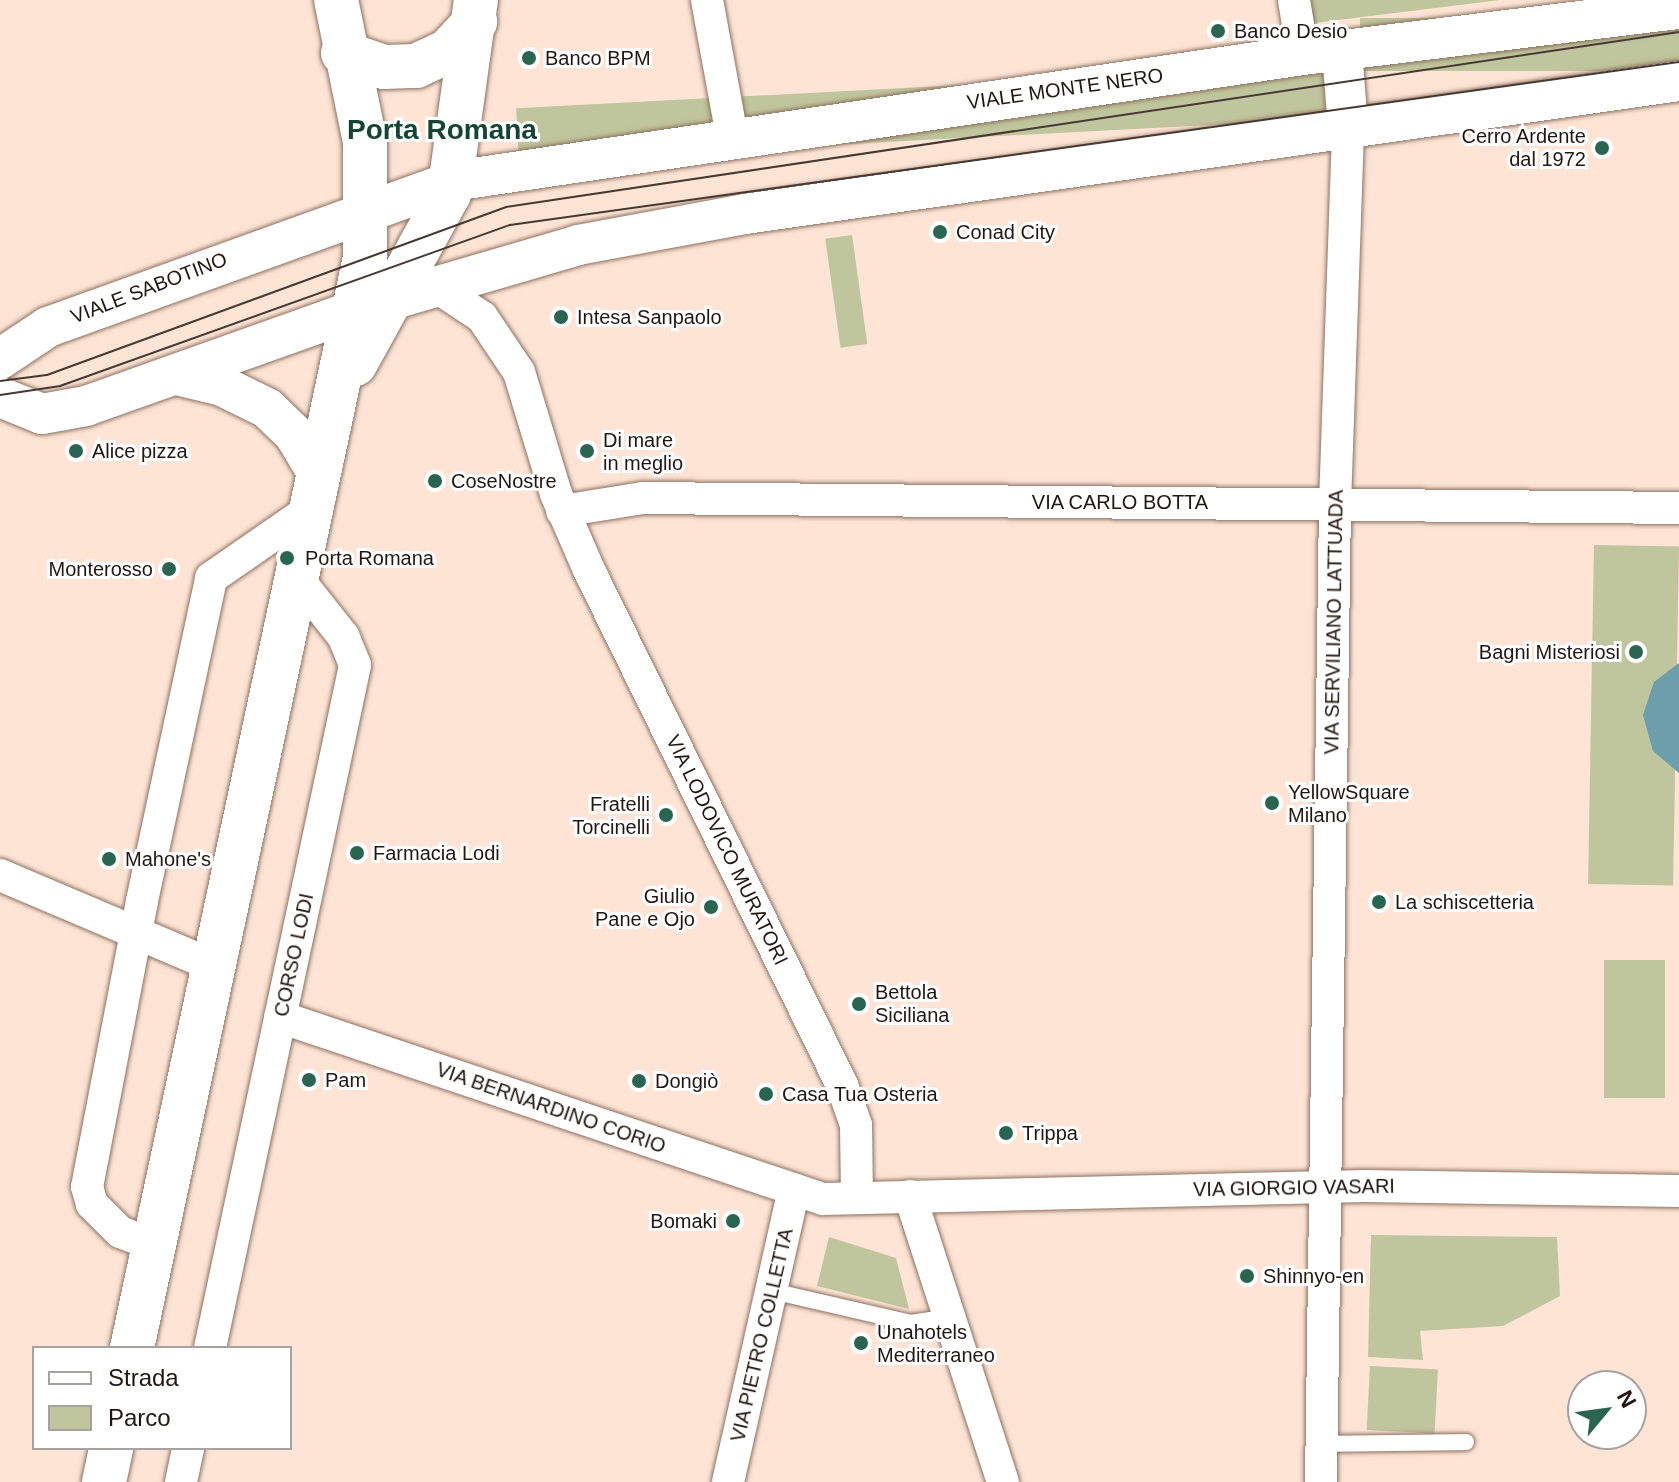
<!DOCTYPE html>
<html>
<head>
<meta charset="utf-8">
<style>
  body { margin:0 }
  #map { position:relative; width:1679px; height:1482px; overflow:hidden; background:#fde4d5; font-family:Helvetica,sans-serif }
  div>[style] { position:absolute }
  .green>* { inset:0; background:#bfc59c; transform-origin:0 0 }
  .water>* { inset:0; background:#6c9eab }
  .roads { filter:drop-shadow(0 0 2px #8d7160) drop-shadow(0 0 2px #8d7160) }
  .service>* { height:16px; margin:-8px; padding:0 8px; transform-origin:8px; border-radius:8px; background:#fff }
  .minor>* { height:32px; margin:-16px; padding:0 16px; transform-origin:16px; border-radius:16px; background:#fff }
  .tertiary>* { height:40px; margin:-20px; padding:0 20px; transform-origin:20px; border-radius:20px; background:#fff }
  .secondary>* { height:44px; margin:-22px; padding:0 22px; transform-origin:22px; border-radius:22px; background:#fff }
  .tram>* { height:2px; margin:-1px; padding:0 1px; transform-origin:1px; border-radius:1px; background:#463931 }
  .dots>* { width:22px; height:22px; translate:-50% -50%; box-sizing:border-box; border:4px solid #fff; border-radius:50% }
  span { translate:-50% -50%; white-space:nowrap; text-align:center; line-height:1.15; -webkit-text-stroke:6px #fff; paint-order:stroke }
  .poi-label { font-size:20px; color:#221710 }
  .left { translate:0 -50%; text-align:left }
  .right { translate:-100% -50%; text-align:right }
  .street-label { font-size:20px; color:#221710 }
  .district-label { font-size:28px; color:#134434; font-weight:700 }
  .legend { position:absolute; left:32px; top:1346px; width:260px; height:104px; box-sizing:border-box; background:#fff; border:2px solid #a7a29f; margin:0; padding:10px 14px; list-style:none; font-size:24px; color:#221710 }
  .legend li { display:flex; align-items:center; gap:16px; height:40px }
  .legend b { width:40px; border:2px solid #a7a29f }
  .north { position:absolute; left:1567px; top:1370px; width:80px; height:80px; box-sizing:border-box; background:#fff; border:2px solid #a7a29f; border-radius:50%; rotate:61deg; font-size:22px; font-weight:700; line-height:32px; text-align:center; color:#221710 }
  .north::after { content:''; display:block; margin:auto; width:28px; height:36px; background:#296550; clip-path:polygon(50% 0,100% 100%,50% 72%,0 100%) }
</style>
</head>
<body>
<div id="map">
  <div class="green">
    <i style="clip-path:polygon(1310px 0,1500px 0,1314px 23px)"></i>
    <i style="left:1679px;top:18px;width:53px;height:319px;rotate:90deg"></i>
    <i style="left:1323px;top:66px;width:53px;height:808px;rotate:87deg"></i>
    <i style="left:852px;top:235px;width:110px;height:27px;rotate:82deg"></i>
    <i style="left:1594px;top:545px;width:85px;height:339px;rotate:1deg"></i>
    <i style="left:1604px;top:960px;width:61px;height:138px"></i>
    <i style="clip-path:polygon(1371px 1235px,1557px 1237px,1560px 1296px,1503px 1326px,1420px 1331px,1423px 1360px,1368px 1357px)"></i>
    <i style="clip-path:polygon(829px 1237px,896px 1258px,909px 1309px,817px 1286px)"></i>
    <i style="left:1370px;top:1366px;width:68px;height:64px;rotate:3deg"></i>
  </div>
  <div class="water">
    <i style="clip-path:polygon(1679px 663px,1679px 773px,1653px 751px,1643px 715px,1654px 682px)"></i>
  </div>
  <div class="roads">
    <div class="service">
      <i style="left:772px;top:1291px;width:143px;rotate:13deg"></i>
      <i style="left:911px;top:1323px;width:39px;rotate:-9deg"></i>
      <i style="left:1322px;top:1444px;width:144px;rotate:-0.8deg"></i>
    </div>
    <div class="minor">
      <i style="left:707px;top:0;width:138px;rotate:79.6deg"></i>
      <i style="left:1294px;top:0;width:56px;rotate:80.7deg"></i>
      <i style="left:435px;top:286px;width:56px;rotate:33.4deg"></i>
      <i style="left:482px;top:317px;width:66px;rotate:56.1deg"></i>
      <i style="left:519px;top:372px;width:127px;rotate:73.1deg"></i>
      <i style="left:556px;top:494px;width:83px;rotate:66.5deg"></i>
      <i style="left:589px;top:570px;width:574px;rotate:63.84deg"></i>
      <i style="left:842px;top:1085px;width:42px;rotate:70.7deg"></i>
      <i style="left:856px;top:1125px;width:73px;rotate:89.2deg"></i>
      <i style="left:562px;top:511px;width:82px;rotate:-9.1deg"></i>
      <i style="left:643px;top:498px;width:1036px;rotate:0.55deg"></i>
      <i style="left:0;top:875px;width:233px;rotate:23deg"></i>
      <i style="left:280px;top:1017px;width:573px;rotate:18.53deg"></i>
      <i style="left:823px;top:1199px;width:542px;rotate:-1.37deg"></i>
      <i style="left:1365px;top:1186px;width:314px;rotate:0.9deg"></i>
      <i style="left:910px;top:1196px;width:301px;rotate:72deg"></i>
      <i style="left:154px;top:1245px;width:36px;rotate:-159deg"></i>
      <i style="left:120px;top:1232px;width:40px;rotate:-135deg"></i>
      <i style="left:92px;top:1204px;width:18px;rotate:-106deg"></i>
      <i style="left:87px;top:1187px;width:291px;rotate:-79.1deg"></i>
      <i style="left:142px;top:901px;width:330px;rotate:-77.9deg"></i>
      <i style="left:211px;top:578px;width:123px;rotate:-34.7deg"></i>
      <i style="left:210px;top:1348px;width:698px;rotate:-78.01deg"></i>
      <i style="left:355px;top:665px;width:31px;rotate:-112deg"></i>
      <i style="left:343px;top:636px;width:74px;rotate:-128.4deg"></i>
      <i style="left:181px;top:1482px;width:35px;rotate:-78deg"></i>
      <i style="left:728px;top:1482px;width:300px;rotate:-77.3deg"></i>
      <i style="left:1321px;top:1482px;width:978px;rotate:-89.18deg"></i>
      <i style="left:1335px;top:504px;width:376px;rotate:-88deg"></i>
    </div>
    <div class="tertiary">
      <i style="left:1342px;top:51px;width:77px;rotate:85.5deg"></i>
      <i style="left:0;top:359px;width:58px;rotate:-33.7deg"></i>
      <i style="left:48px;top:327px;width:431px;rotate:-19.8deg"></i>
      <i style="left:453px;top:181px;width:859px;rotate:-8.43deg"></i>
      <i style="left:1303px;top:55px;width:379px;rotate:-7deg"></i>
      <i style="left:177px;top:375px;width:46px;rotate:13.7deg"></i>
      <i style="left:222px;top:386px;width:50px;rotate:26.1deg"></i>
      <i style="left:267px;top:408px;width:37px;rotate:44deg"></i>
      <i style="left:294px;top:434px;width:41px;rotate:59deg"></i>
      <i style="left:0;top:397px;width:45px;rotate:22deg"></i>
      <i style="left:42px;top:414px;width:45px;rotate:-10.3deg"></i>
      <i style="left:86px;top:406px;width:283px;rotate:-19.6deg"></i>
      <i style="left:353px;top:311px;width:234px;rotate:-16.3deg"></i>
      <i style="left:578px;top:245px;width:170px;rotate:-10.5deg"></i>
      <i style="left:745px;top:214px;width:943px;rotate:-8.1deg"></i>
    </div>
    <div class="secondary">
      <i style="left:343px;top:53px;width:43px;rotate:18.9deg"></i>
      <i style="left:384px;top:67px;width:32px;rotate:-2deg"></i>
      <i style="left:416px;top:66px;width:35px;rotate:-25deg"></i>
      <i style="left:448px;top:51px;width:40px;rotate:-47deg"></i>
      <i style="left:355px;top:364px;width:194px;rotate:-61.1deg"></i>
      <i style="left:449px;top:194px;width:196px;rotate:-82.1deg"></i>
      <i style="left:132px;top:1348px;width:1116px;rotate:-77.94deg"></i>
      <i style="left:365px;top:257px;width:115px;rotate:-90deg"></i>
      <i style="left:365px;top:142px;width:145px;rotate:-101.5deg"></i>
      <i style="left:104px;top:1482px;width:35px;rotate:-78deg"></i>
    </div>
  </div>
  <div class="tram">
    <i style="left:0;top:381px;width:47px;rotate:-7.3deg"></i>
    <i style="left:47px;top:375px;width:489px;rotate:-20.1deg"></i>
    <i style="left:506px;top:207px;width:1186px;rotate:-8.49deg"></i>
    <i style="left:0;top:395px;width:61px;rotate:-8.5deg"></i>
    <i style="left:60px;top:386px;width:478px;rotate:-19.7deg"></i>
    <i style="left:510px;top:225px;width:1180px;rotate:-7.94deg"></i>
  </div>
  <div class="dots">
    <i style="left:1218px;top:31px;background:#296550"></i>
    <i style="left:529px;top:58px;background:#296550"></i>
    <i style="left:1602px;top:148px;background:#296550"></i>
    <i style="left:940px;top:232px;background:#296550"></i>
    <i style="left:561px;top:317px;background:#296550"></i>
    <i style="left:76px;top:451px;background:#296550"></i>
    <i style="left:587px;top:451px;background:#296550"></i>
    <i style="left:435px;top:481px;background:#296550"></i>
    <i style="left:287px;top:558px;background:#296550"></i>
    <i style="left:169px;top:569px;background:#296550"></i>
    <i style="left:1636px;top:652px;background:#296550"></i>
    <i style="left:1272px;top:803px;background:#296550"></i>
    <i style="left:666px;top:815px;background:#296550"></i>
    <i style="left:357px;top:853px;background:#296550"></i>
    <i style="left:109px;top:859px;background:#296550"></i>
    <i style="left:1379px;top:902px;background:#296550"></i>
    <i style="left:711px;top:907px;background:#296550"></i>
    <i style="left:859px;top:1004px;background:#296550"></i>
    <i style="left:309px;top:1080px;background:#296550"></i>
    <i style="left:639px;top:1081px;background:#296550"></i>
    <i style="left:766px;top:1094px;background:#296550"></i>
    <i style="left:1006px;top:1133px;background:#296550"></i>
    <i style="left:733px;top:1221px;background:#296550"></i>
    <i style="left:1247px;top:1276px;background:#296550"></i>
    <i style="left:861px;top:1343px;background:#296550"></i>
  </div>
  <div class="poi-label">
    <span class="left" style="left:1234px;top:31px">Banco Desio</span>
    <span class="left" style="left:545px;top:58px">Banco BPM</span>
    <span class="right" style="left:1586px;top:148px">Cerro Ardente<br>dal 1972</span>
    <span class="left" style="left:956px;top:232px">Conad City</span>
    <span class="left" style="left:577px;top:317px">Intesa Sanpaolo</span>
    <span class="left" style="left:603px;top:452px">Di mare<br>in meglio</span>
    <span class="left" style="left:92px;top:451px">Alice pizza</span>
    <span class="left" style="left:451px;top:481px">CoseNostre</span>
    <span class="left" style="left:305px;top:558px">Porta Romana</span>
    <span class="right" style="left:153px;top:569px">Monterosso</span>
    <span class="right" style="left:1620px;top:652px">Bagni Misteriosi</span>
    <span class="left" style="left:1288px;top:804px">YellowSquare<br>Milano</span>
    <span class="right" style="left:650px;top:816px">Fratelli<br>Torcinelli</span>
    <span class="left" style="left:373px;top:853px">Farmacia Lodi</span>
    <span class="left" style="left:125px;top:859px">Mahone's</span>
    <span class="right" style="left:695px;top:908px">Giulio<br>Pane e Ojo</span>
    <span class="left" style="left:1395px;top:902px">La schiscetteria</span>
    <span class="left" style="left:875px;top:1004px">Bettola<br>Siciliana</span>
    <span class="left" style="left:325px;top:1080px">Pam</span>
    <span class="left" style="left:655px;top:1081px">Dongiò</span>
    <span class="left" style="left:782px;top:1094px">Casa Tua Osteria</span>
    <span class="left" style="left:1022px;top:1133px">Trippa</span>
    <span class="right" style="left:717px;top:1221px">Bomaki</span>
    <span class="left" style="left:1263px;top:1276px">Shinnyo-en</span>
    <span class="left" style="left:877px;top:1344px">Unahotels<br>Mediterraneo</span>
  </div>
  <div class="street-label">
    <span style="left:1065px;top:89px;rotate:-8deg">VIALE MONTE NERO</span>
    <span style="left:149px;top:288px;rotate:-21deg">VIALE SABOTINO</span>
    <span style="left:1120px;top:502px">VIA CARLO BOTTA</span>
    <span style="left:1334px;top:622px;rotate:-89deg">VIA SERVILIANO LATTUADA</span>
    <span style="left:727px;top:850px;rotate:64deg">VIA LODOVICO MURATORI</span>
    <span style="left:294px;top:955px;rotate:-78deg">CORSO LODI</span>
    <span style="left:551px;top:1108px;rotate:19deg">VIA BERNARDINO CORIO</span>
    <span style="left:1294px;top:1188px;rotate:-1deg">VIA GIORGIO VASARI</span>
    <span style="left:762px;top:1335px;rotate:-77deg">VIA PIETRO COLLETTA</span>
  </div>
  <div class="district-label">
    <span style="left:442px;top:130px">Porta Romana</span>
  </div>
  <ul class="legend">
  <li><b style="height:10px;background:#fff"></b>Strada</li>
  <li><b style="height:22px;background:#bfc59c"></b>Parco</li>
  </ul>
  <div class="north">N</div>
</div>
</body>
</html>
